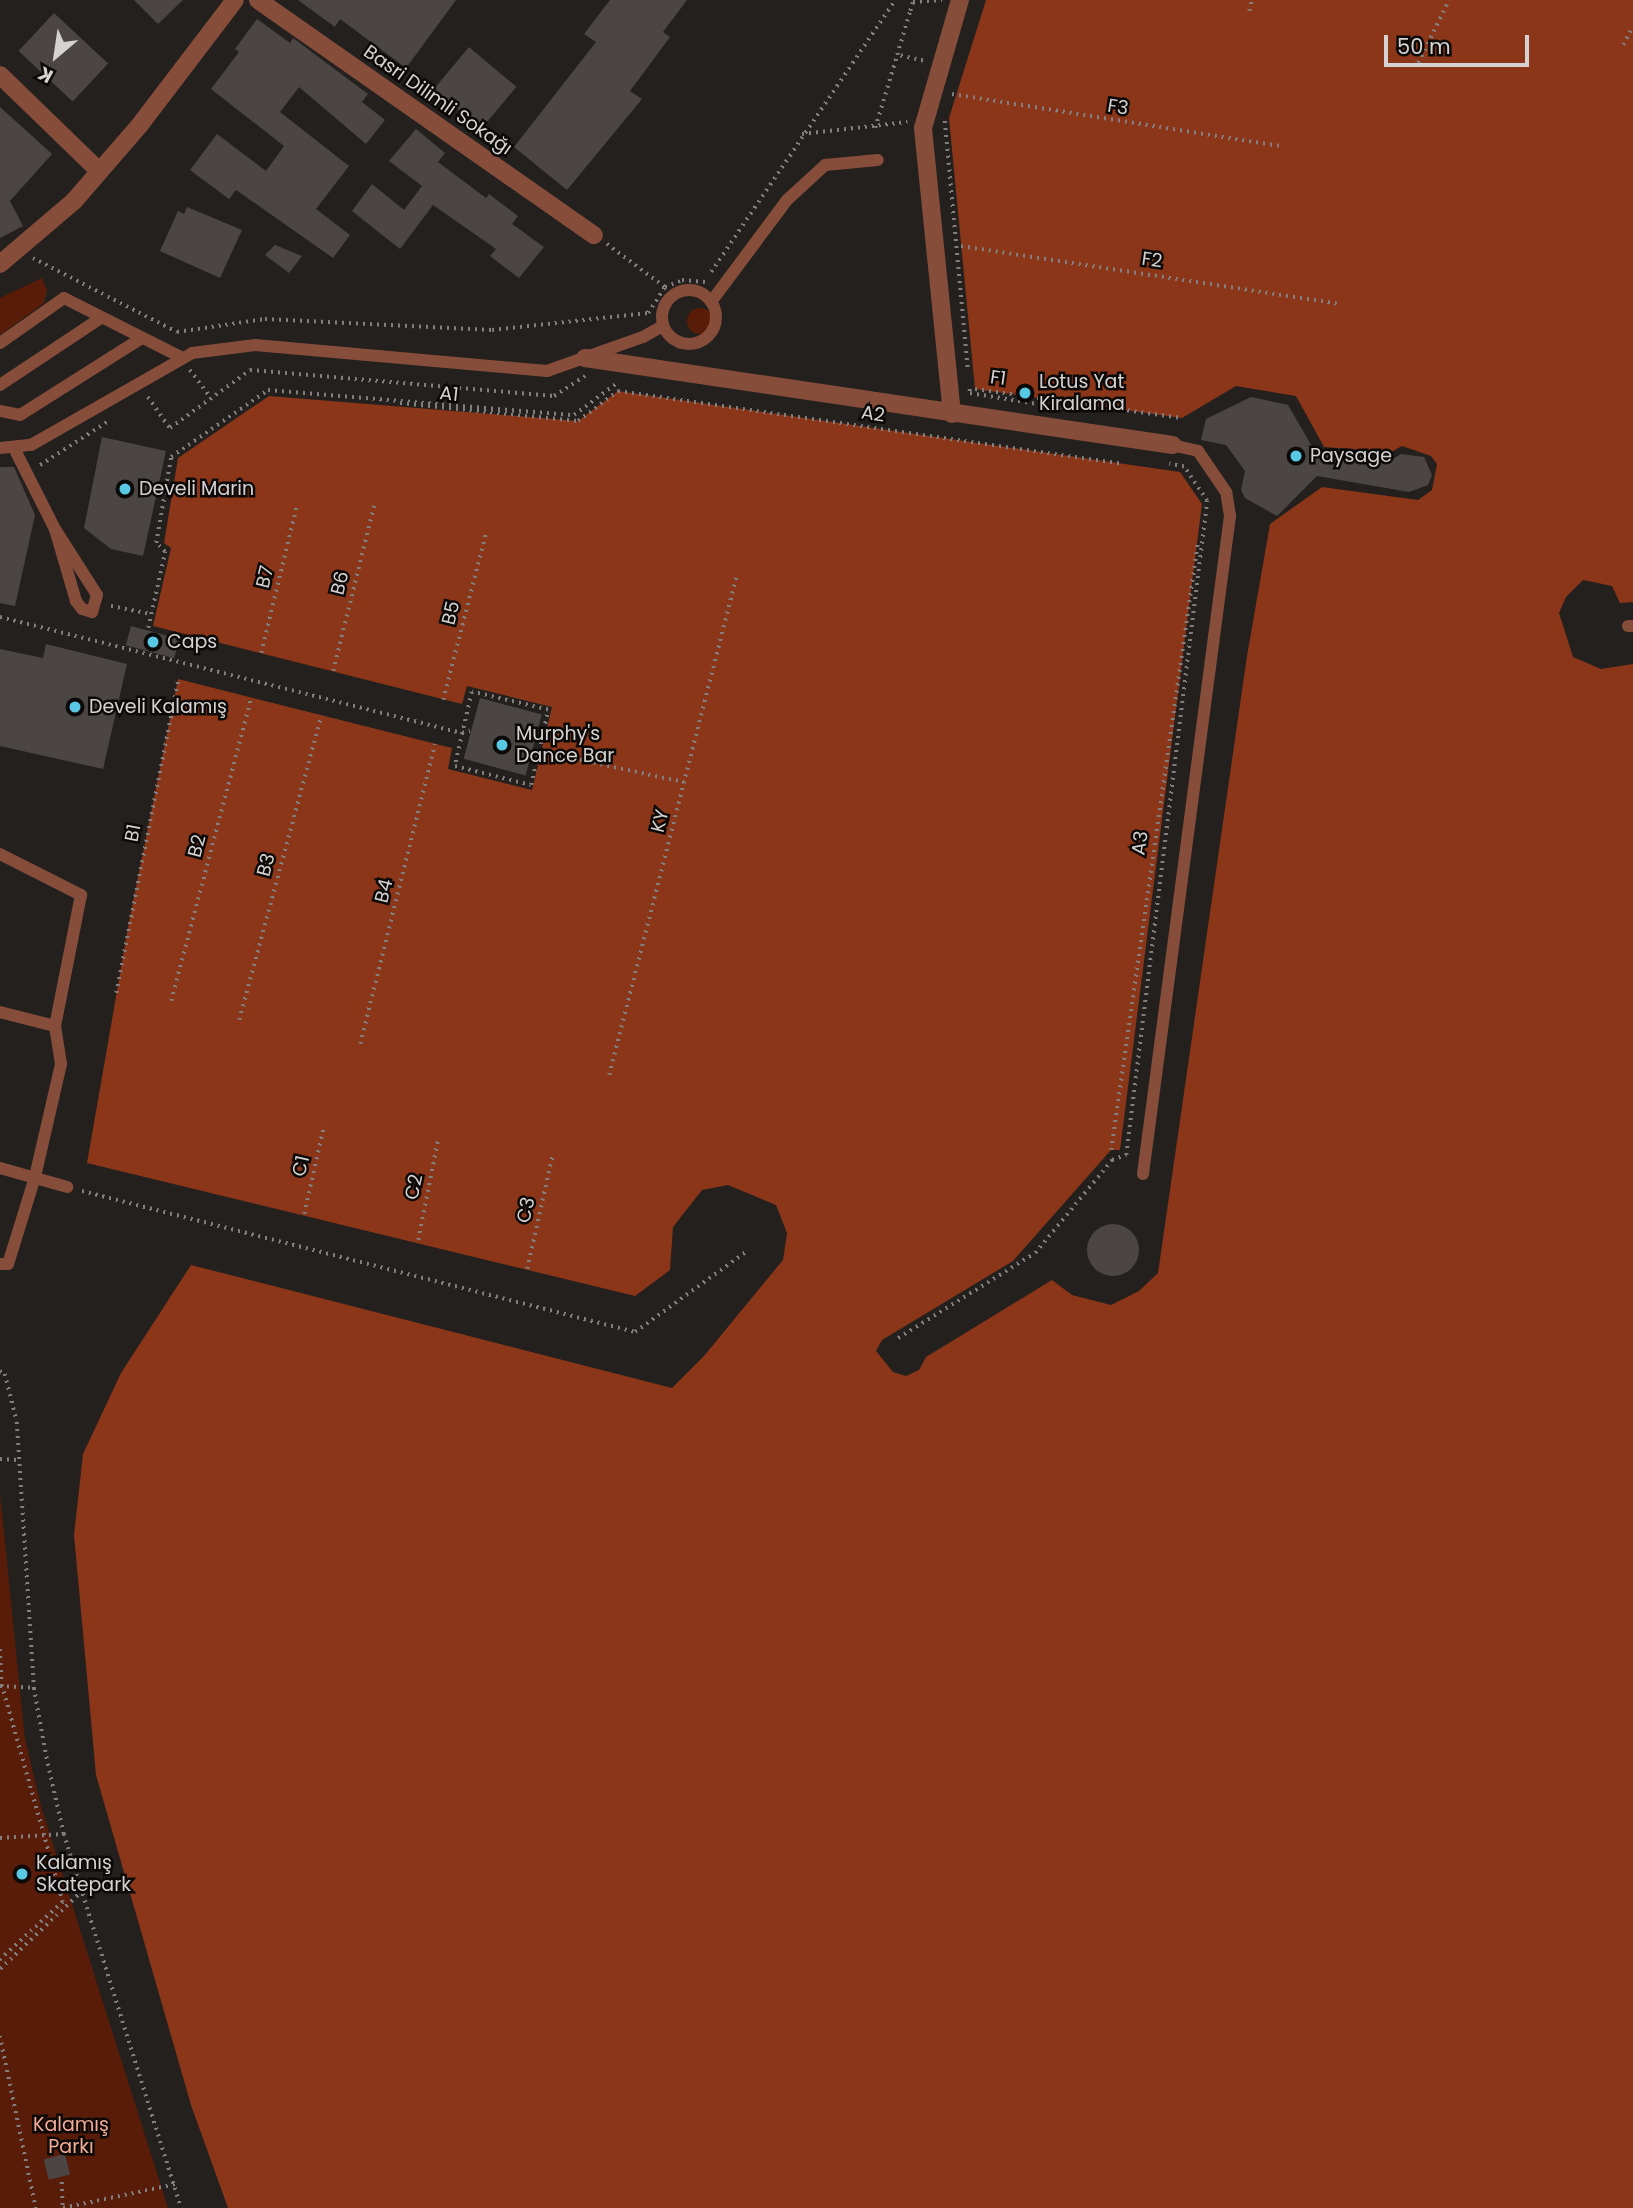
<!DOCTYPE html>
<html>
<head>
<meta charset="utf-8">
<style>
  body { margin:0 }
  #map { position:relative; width:1633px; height:2208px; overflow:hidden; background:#24201e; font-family:Poppins,sans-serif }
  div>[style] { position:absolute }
  .green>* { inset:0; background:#591c08 }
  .round { border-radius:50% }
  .water>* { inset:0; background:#8b3519 }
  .building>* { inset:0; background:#4b4644; transform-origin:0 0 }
  .path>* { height:3.5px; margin-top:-1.75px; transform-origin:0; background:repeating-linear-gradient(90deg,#837f7e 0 2px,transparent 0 7px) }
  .service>* { height:12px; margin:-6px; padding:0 6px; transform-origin:6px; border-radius:6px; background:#864d3b }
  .service>.ring { margin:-6px; padding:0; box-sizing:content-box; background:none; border:12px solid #864d3b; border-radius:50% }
  .minor>* { height:18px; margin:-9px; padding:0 9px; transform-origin:9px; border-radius:9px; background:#864d3b }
  .tertiary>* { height:18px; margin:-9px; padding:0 9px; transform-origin:9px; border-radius:9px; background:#864d3b }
  .dots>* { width:19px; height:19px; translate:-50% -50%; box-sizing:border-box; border:4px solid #0c0a09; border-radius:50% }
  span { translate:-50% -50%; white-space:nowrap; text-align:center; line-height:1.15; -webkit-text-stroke:5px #0c0a09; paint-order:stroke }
  .street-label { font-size:19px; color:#d6d2d1 }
  .poi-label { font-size:19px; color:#d6d2d1 }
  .left { translate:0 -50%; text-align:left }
  .park-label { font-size:19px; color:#f4aa94 }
  .north { position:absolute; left:21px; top:21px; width:70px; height:70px; -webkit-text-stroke:5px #0c0a09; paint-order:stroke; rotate:209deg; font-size:19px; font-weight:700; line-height:28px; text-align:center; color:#d6d2d1 }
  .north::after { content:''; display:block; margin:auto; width:24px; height:32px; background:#d6d2d1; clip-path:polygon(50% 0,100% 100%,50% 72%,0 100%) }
  .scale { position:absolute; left:1384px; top:35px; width:145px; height:32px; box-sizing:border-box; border:4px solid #d6d2d1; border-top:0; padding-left:9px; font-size:21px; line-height:24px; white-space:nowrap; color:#d6d2d1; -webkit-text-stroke:5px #0c0a09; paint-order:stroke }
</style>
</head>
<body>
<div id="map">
  <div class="green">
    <i style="clip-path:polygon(42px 278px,47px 290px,44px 303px,0 335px,0 298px)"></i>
    <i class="round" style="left:687px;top:308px;width:26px;height:26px"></i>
    <i style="clip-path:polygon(0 1494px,25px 1739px,41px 1806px,168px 2208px,0 2208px)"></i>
  </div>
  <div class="water">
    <i style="clip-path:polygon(986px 0,1633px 0,1633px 602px,1620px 603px,1612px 586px,1583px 580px,1566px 597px,1559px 613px,1573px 657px,1601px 669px,1633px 664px,1633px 2208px,228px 2208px,191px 2105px,96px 1775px,74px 1535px,83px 1454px,121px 1373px,191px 1265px,672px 1388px,704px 1356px,783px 1260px,787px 1233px,776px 1205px,728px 1185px,702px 1190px,673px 1227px,670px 1270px,635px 1296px,87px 1163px,129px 922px,178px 679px,452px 748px,448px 769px,532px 790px,552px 707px,467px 686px,462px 704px,153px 626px,171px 548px,164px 543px,178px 458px,269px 396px,578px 421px,618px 391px,1180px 472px,1202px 504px,1120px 1150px,1111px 1150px,1013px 1261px,882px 1340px,876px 1351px,893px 1372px,906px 1376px,919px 1370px,926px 1357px,1052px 1280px,1072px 1295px,1111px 1305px,1139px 1291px,1158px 1273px,1247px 656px,1270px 524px,1322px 487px,1418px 500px,1432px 490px,1437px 464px,1431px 456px,1402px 446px,1391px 452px,1324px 447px,1296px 396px,1236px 386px,1182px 418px,975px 389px,949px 118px)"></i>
  </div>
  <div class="building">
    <i style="clip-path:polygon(134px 0,183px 0,158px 24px)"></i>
    <i style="clip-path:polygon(298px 0,456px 0,406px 68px,340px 19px,335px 27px)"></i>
    <i style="clip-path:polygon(610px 0,687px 0,663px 32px,670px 37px,630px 91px,642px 99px,567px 190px,514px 147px,596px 42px,584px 34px)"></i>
    <i style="left:54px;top:13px;width:74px;height:52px;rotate:43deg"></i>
    <i style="clip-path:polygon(257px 19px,290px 43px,293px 38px,368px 94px,362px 102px,385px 120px,366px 144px,299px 87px,280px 112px,349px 166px,316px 209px,350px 235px,333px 258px,236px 190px,229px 199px,190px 170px,217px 134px,266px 171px,284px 146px,211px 89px,239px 52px,235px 49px)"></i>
    <i style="left:469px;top:47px;width:62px;height:55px;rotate:40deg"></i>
    <i style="clip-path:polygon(0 107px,52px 154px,10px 201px,23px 226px,0 238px)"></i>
    <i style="clip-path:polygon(416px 129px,445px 153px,438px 162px,486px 198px,489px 194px,518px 216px,512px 224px,544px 247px,519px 278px,490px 256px,496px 249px,433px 205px,400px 249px,352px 211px,372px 184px,404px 210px,422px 186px,389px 161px)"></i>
    <i style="clip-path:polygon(187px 207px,242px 230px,220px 278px,160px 251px,178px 211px,184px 214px)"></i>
    <i style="clip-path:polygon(275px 245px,302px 256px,289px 273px,265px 255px)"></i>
    <i style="clip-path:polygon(1251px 397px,1288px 405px,1314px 450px,1391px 460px,1401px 454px,1424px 457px,1432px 475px,1428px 485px,1409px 492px,1317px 476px,1277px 516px,1245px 498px,1241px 490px,1245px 471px,1226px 445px,1201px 440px,1206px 419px)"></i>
    <i style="clip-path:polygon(102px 437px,166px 451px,143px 556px,111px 549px,84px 528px)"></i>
    <i style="clip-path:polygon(0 467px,14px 467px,35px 515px,15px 606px,0 603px)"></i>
    <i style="left:131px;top:626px;width:50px;height:20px;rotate:15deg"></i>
    <i style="clip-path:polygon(46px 644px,127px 664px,103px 769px,0 746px,0 649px,43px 658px)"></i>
    <i style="left:480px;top:698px;width:64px;height:63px;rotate:15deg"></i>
    <i class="round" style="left:1087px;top:1224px;width:52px;height:52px"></i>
    <i style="left:65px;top:2154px;width:21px;height:22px;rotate:76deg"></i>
  </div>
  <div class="path">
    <i style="left:1249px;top:11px;width:11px;rotate:-75deg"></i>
    <i style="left:1623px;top:45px;width:21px;rotate:-62deg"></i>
    <i style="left:923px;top:61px;width:27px;rotate:-167deg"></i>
    <i style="left:897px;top:55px;width:46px;rotate:-73.5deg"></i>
    <i style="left:910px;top:11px;width:9px;rotate:-72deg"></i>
    <i style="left:913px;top:2px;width:29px;rotate:-4deg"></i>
    <i style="left:1418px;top:63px;width:70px;rotate:-63.8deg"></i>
    <i style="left:952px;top:94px;width:331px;rotate:9deg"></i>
    <i style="left:945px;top:121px;width:251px;rotate:84.7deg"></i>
    <i style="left:875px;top:128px;width:76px;rotate:-73.2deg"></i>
    <i style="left:802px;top:134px;width:106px;rotate:-6.5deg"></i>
    <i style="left:607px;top:244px;width:72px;rotate:36.6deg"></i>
    <i style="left:665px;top:287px;width:18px;rotate:-22deg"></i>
    <i style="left:682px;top:280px;width:23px;rotate:5deg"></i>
    <i style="left:961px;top:246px;width:382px;rotate:8.7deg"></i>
    <i style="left:33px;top:258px;width:162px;rotate:27.2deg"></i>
    <i style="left:177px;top:332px;width:89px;rotate:-8.4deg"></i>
    <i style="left:265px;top:319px;width:227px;rotate:2.8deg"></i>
    <i style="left:492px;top:330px;width:157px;rotate:-6.2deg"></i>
    <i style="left:648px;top:313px;width:31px;rotate:-57deg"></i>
    <i style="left:711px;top:272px;width:328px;rotate:-55.9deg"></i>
    <i style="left:190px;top:370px;width:34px;rotate:53deg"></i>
    <i style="left:970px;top:389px;width:4px;rotate:90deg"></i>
    <i style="left:970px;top:393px;width:111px;rotate:9.3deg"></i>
    <i style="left:975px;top:389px;width:209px;rotate:8deg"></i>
    <i style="left:148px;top:397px;width:38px;rotate:55deg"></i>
    <i style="left:170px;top:428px;width:99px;rotate:-35.9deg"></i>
    <i style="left:250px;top:370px;width:305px;rotate:4.9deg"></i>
    <i style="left:554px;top:396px;width:37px;rotate:-33deg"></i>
    <i style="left:400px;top:403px;width:179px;rotate:5.8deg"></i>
    <i style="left:578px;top:421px;width:50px;rotate:-36.9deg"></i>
    <i style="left:618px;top:391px;width:511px;rotate:8.21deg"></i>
    <i style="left:40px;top:465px;width:83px;rotate:-32.7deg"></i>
    <i style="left:111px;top:606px;width:41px;rotate:11.3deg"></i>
    <i style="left:0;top:617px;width:476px;rotate:14.1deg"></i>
    <i style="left:462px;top:733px;width:8px;rotate:-14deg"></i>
    <i style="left:148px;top:628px;width:78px;rotate:-77.4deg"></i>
    <i style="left:165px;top:552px;width:13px;rotate:-135deg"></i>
    <i style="left:156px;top:543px;width:87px;rotate:-80.1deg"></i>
    <i style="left:171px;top:457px;width:118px;rotate:-34.6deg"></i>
    <i style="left:268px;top:390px;width:307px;rotate:4.7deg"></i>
    <i style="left:574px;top:415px;width:54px;rotate:-36.7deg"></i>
    <i style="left:261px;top:653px;width:149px;rotate:-76.4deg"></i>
    <i style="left:333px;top:671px;width:175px;rotate:-76.1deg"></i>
    <i style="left:443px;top:700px;width:172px;rotate:-75.6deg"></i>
    <i style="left:539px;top:751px;width:42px;rotate:-77.6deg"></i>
    <i style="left:548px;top:710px;width:78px;rotate:-166.7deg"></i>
    <i style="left:472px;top:692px;width:76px;rotate:102.9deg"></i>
    <i style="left:455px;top:766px;width:78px;rotate:14deg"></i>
    <i style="left:531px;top:785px;width:35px;rotate:-77deg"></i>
    <i style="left:539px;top:751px;width:148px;rotate:12.1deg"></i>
    <i style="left:116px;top:993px;width:320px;rotate:-78.8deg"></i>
    <i style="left:171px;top:1001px;width:313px;rotate:-75.2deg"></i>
    <i style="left:239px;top:1020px;width:315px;rotate:-74.9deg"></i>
    <i style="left:360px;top:1044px;width:309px;rotate:-76deg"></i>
    <i style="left:609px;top:1075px;width:517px;rotate:-75.67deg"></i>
    <i style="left:1111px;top:1150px;width:616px;rotate:-81.88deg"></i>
    <i style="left:82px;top:1191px;width:571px;rotate:14.3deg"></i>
    <i style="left:635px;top:1332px;width:138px;rotate:-35.9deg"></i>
    <i style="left:304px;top:1214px;width:91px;rotate:-77.3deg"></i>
    <i style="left:418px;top:1240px;width:103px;rotate:-78.8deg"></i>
    <i style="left:527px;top:1269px;width:115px;rotate:-77.4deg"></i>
    <i style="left:898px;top:1338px;width:161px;rotate:-31.8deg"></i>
    <i style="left:1035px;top:1253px;width:121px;rotate:-50.4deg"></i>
    <i style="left:1112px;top:1160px;width:15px;rotate:-20deg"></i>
    <i style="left:1126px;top:1155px;width:659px;rotate:-82.94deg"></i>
    <i style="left:1207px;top:501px;width:41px;rotate:-124.1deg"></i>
    <i style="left:1184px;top:467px;width:15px;rotate:-169deg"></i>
    <i style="left:0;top:1371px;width:6px;rotate:31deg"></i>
    <i style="left:5px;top:1374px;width:49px;rotate:76deg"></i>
    <i style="left:17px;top:1422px;width:267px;rotate:86.3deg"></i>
    <i style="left:34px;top:1688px;width:77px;rotate:79.6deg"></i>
    <i style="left:48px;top:1764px;width:72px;rotate:77.1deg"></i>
    <i style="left:64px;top:1834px;width:392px;rotate:72.6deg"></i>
    <i style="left:0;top:1459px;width:18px;rotate:3deg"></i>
    <i style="left:0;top:1649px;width:36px;rotate:87deg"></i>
    <i style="left:2px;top:1685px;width:225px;rotate:74.3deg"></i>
    <i style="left:63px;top:1902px;width:86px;rotate:137.4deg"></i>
    <i style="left:0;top:1686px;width:34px;rotate:3deg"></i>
    <i style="left:0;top:1838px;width:64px;rotate:-3.6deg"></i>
    <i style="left:0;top:1969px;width:116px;rotate:-43.6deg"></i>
    <i style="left:0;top:2036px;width:176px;rotate:78.2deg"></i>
    <i style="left:62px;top:2182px;width:26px;rotate:88deg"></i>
    <i style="left:63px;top:2208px;width:116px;rotate:-12deg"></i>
  </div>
  <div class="service">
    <i class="ring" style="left:662px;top:290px;width:42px;height:42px"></i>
    <i style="left:711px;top:302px;width:127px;rotate:-53.3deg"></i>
    <i style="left:787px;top:200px;width:52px;rotate:-42.6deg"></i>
    <i style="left:825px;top:165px;width:53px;rotate:-5.4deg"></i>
    <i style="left:0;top:343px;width:78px;rotate:-35.1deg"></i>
    <i style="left:64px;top:298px;width:131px;rotate:26.8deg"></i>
    <i style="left:0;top:385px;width:121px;rotate:-33.6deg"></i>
    <i style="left:0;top:411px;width:20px;rotate:11deg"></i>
    <i style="left:20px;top:415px;width:142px;rotate:-32.3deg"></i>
    <i style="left:0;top:448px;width:31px;rotate:-6deg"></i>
    <i style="left:31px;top:445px;width:185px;rotate:-29.7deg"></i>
    <i style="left:192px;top:353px;width:64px;rotate:-7.2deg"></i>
    <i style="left:255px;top:345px;width:293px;rotate:5.1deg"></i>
    <i style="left:547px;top:371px;width:102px;rotate:-19.5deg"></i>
    <i style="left:643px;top:337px;width:23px;rotate:-29deg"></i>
    <i style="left:14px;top:448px;width:91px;rotate:63.2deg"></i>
    <i style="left:55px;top:529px;width:78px;rotate:57.5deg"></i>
    <i style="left:97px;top:595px;width:18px;rotate:106deg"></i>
    <i style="left:92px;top:612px;width:10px;rotate:-163deg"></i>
    <i style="left:82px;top:609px;width:10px;rotate:-127deg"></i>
    <i style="left:76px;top:601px;width:75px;rotate:-106.3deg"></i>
    <i style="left:1628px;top:626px;width:5px"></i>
    <i style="left:0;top:854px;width:91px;rotate:26.8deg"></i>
    <i style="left:81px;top:895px;width:134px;rotate:101.2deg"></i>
    <i style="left:0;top:1012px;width:57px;rotate:14.3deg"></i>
    <i style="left:55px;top:1026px;width:38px;rotate:81deg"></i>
    <i style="left:61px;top:1064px;width:116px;rotate:103deg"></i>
    <i style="left:35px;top:1177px;width:91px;rotate:107.2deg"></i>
    <i style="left:8px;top:1264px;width:8px;rotate:180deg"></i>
    <i style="left:0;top:1168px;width:70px;rotate:15.8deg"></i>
    <i style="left:1143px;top:1174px;width:664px;rotate:-82.47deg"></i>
    <i style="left:1230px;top:516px;width:24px;rotate:-99deg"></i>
    <i style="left:1226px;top:492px;width:50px;rotate:-124.3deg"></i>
    <i style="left:1198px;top:451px;width:26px;rotate:-167deg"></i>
  </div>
  <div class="minor">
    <i style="left:258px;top:0;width:410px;rotate:35deg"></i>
    <i style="left:0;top:75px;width:138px;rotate:44.1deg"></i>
    <i style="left:585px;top:358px;width:594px;rotate:8.42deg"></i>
    <i style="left:952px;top:414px;width:287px;rotate:-95.8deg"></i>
    <i style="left:923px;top:128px;width:133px;rotate:-73.9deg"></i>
  </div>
  <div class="tertiary">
    <i style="left:0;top:264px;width:97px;rotate:-40.4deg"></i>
    <i style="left:74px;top:201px;width:99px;rotate:-49.1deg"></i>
    <i style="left:139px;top:126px;width:158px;rotate:-52.7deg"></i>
  </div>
  <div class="dots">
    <i style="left:1025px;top:393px;background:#59c8e5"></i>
    <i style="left:1296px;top:456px;background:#59c8e5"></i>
    <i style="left:125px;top:489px;background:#59c8e5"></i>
    <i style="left:153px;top:642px;background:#59c8e5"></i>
    <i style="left:75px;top:707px;background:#59c8e5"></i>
    <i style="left:502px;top:745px;background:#59c8e5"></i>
    <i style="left:22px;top:1874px;background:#59c8e5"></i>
  </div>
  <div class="street-label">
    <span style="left:438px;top:100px;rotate:35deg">Basri Dilimli Sokağı</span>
    <span style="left:1118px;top:107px;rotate:9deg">F3</span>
    <span style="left:1152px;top:260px;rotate:8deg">F2</span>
    <span style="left:998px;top:378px;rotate:8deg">F1</span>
    <span style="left:449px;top:394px;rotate:6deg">A1</span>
    <span style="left:873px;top:414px;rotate:8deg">A2</span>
    <span style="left:265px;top:577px;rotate:-76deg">B7</span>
    <span style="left:340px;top:583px;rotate:-76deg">B6</span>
    <span style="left:451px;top:613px;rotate:-76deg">B5</span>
    <span style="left:660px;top:821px;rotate:-76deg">KY</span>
    <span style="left:133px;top:833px;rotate:-79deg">B1</span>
    <span style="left:1140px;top:843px;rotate:-82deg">A3</span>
    <span style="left:197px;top:846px;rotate:-75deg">B2</span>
    <span style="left:266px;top:865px;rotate:-75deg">B3</span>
    <span style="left:384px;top:891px;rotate:-76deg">B4</span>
    <span style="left:301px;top:1166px;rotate:-77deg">C1</span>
    <span style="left:414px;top:1187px;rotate:-78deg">C2</span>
    <span style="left:526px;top:1210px;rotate:-77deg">C3</span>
  </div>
  <div class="poi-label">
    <span class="left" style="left:1039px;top:393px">Lotus Yat<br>Kiralama</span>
    <span class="left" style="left:1310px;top:456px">Paysage</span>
    <span class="left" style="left:139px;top:489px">Develi Marin</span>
    <span class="left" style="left:167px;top:642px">Caps</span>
    <span class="left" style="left:89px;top:707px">Develi Kalamış</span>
    <span class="left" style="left:516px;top:745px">Murphy's<br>Dance Bar</span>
    <span class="left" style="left:36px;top:1874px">Kalamış<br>Skatepark</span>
  </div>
  <div class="park-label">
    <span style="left:71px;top:2136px">Kalamış<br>Parkı</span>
  </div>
  <div class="north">K</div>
  <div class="scale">50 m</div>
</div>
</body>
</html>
